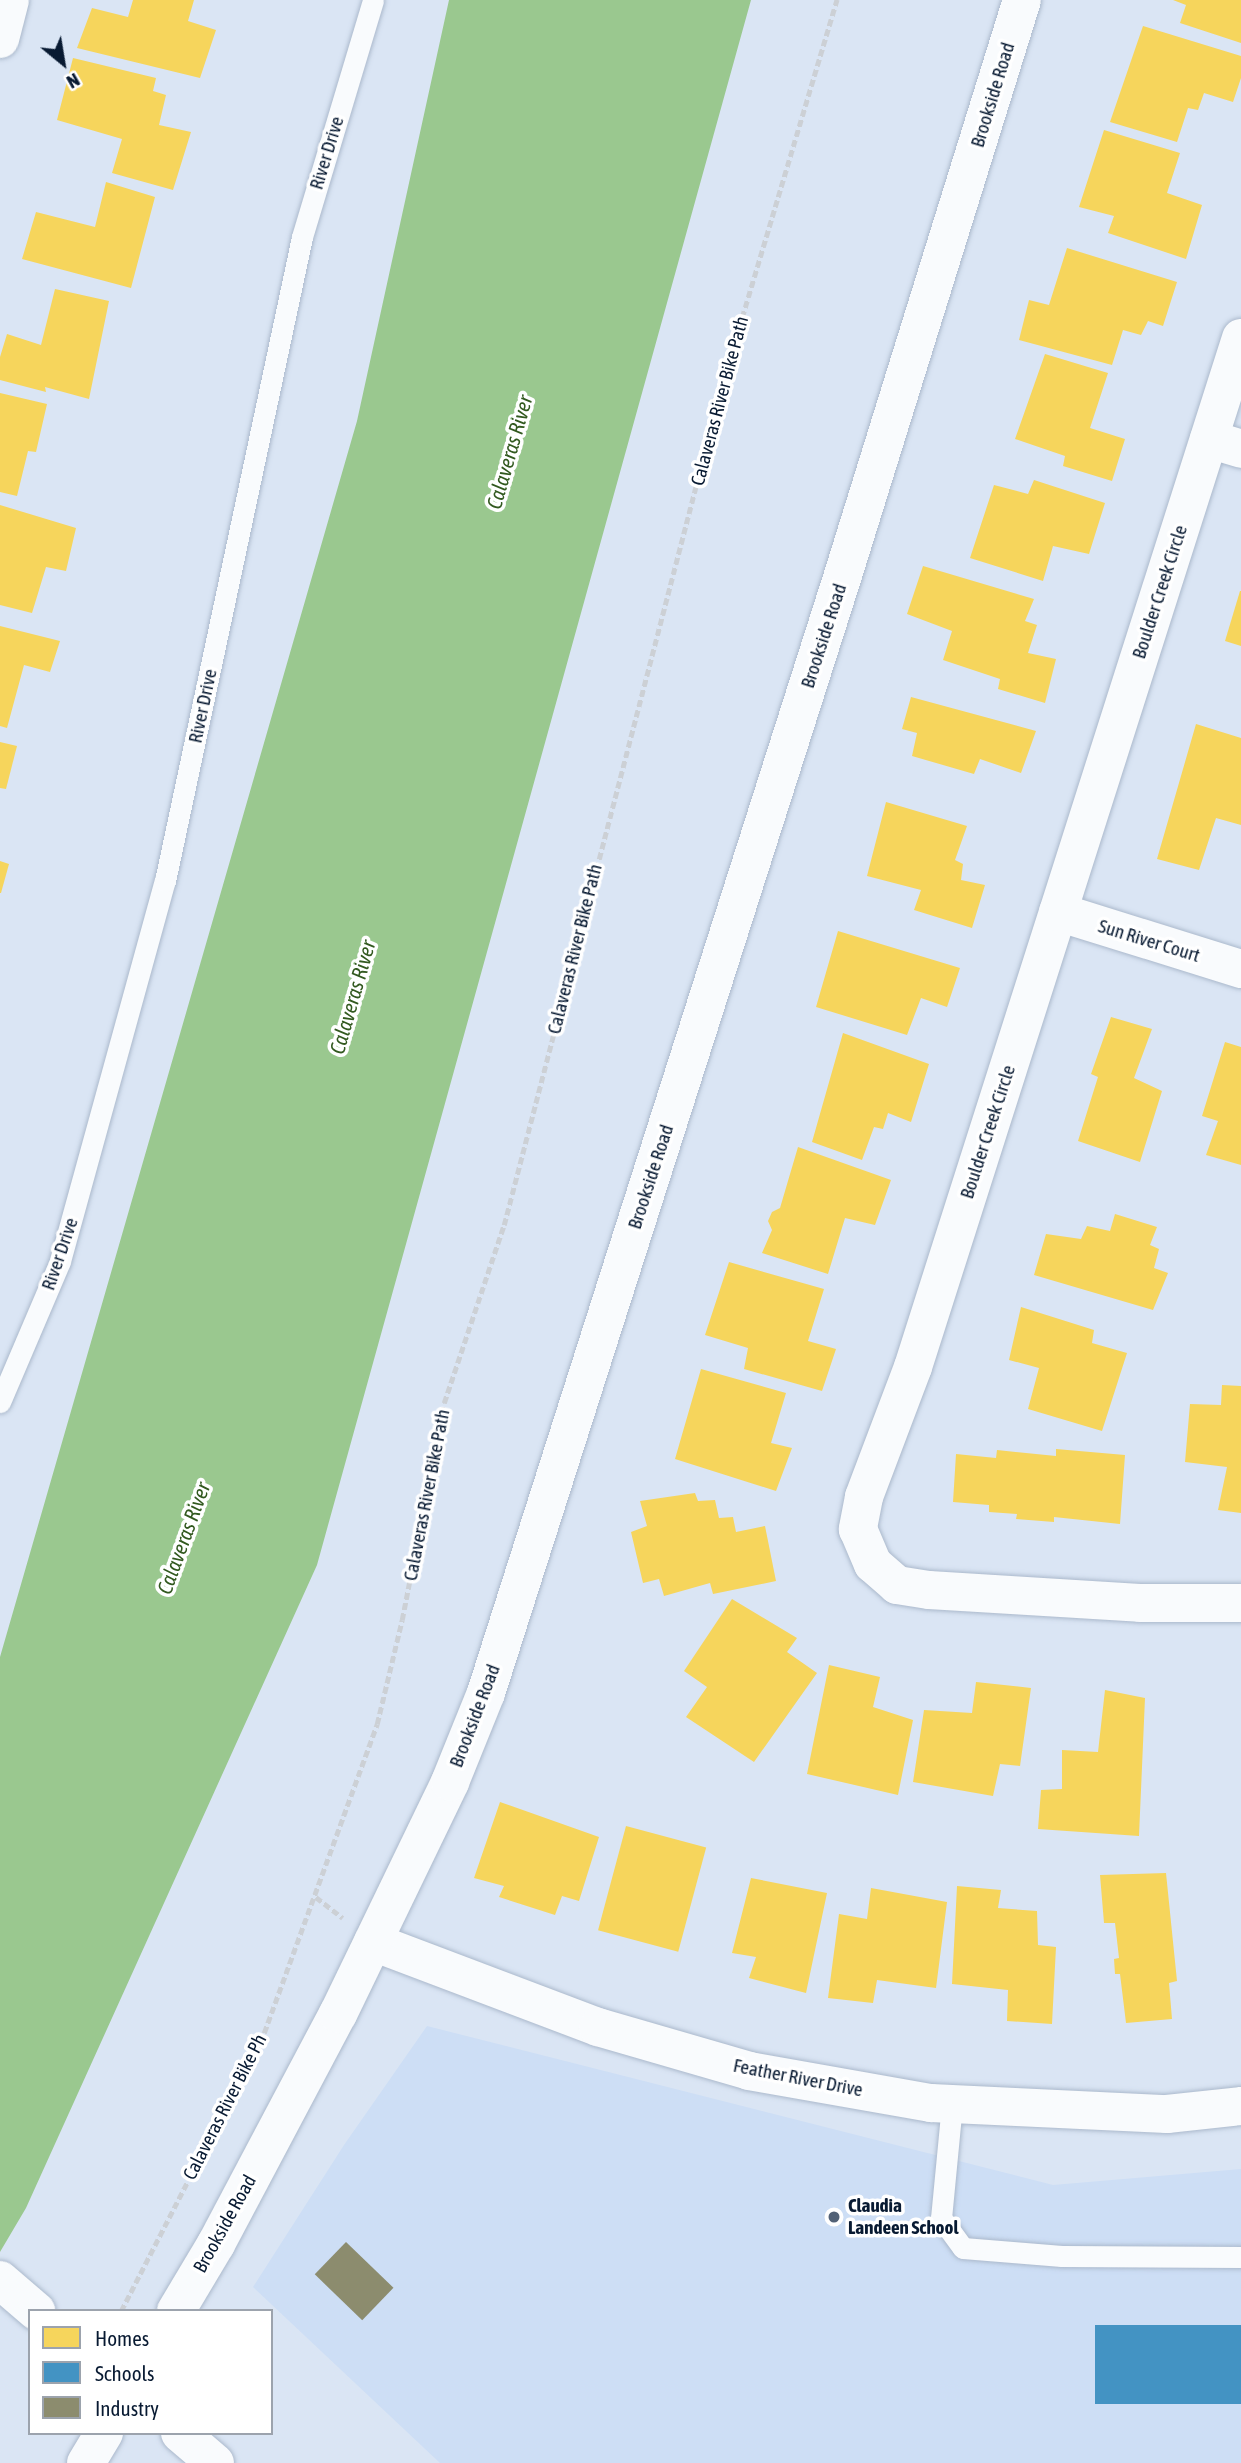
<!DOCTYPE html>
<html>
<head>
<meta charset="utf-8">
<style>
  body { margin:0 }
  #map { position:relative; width:1241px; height:2463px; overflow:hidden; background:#dae5f4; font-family:"Asap Condensed",sans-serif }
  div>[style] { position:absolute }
  .built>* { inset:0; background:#cddef5 }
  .water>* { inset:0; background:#9ac88f }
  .homes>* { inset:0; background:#f6d55c; transform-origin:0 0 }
  .schools>* { inset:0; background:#4393c3; transform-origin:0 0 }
  .industry>* { inset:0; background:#8c8c6e; transform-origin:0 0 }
  .path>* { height:4.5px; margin-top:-2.25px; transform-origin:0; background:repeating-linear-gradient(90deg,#ccd0d5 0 7px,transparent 0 10.5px) }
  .roads { filter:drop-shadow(0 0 2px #abb9cc) drop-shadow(0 0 2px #abb9cc) }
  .lane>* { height:21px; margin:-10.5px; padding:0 10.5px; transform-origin:10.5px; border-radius:10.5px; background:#f9fbfd }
  .street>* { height:38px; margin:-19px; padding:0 19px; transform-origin:19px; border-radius:19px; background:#f9fbfd }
  .secondary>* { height:38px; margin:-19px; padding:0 19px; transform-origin:19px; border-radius:19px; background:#f9fbfd }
  .highway>* { height:38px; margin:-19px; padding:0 19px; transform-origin:19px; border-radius:19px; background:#f9fbfd }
  .dots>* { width:19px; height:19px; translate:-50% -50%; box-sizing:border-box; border:4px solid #fff; border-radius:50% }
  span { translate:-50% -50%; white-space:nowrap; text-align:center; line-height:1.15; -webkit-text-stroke:7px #fff; paint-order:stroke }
  .street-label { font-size:19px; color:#081a32 }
  .poi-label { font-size:19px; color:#081a32; font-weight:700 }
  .left { translate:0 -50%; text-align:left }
  .water-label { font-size:21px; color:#32591f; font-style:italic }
  .legend { position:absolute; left:28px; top:2309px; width:245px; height:126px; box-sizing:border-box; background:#fff; border:2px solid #9ca3ad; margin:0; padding:9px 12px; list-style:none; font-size:21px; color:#081a32 }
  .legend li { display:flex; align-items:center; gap:14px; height:35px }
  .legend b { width:35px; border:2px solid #9ca3ad }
  .north { position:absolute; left:28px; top:28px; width:70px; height:70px; -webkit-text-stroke:5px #fff; paint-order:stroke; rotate:150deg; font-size:19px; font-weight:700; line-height:28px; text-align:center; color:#081a32 }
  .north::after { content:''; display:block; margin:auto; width:24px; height:32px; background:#081a32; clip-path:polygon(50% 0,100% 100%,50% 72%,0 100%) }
</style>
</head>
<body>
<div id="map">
  <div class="built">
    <i style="clip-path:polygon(427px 2026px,1053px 2185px,1241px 2169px,1241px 2463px,440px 2463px,253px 2287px,344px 2145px)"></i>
  </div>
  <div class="water">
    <i style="clip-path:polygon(449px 0,751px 0,317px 1565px,26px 2208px,0 2252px,0 1657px,357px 421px)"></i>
  </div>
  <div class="homes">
    <i style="clip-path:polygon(133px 0,194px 0,188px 21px,216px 30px,200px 78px,77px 48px,92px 8px,128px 17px)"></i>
    <i style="clip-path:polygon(1173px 0,1241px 0,1241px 43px,1180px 23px,1186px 5px)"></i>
    <i style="clip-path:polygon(1143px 26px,1241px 56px,1241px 78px,1233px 102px,1204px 93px,1198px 110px,1188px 108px,1177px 142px,1110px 122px)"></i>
    <i style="clip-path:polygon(73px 58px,156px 78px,153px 91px,166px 95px,159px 125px,191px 132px,173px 190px,112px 173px,122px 139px,57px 120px)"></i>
    <i style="clip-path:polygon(1104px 130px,1180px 153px,1167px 193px,1202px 205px,1186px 259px,1108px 233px,1114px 216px,1079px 207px)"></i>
    <i style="clip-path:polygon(106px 182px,155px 197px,131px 288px,22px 259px,36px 212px,95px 227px)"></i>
    <i style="clip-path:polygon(1067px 248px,1177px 282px,1163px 326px,1148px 321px,1141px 335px,1123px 330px,1112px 365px,1019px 340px,1029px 300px,1049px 305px)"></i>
    <i style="clip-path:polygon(55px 289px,109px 301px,89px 399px,45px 387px,46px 392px,0 380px,0 357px,7px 334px,41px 345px)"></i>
    <i style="clip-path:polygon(1045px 354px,1108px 373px,1090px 428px,1125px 439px,1112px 481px,1063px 466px,1065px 456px,1015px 439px)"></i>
    <i style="clip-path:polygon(0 393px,47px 404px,36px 452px,28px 451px,17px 496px,0 492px)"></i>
    <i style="clip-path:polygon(1034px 480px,1105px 503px,1089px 554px,1053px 546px,1043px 581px,970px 558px,994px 485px,1028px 494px)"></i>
    <i style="clip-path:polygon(0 505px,76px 528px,66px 571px,46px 567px,32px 613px,0 605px)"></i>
    <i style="clip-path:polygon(923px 566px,1034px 599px,1025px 621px,1037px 625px,1028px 653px,1056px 659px,1045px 703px,998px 689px,1000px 679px,943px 660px,952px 631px,907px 614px)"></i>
    <i style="clip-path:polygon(1240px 591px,1241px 591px,1241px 646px,1225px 641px)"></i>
    <i style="clip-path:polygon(0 626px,60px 641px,50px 672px,24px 665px,7px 728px,0 726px)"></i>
    <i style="clip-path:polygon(911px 697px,1036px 731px,1021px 773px,980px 759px,974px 774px,912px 756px,917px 733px,902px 729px)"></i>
    <i style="clip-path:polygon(1196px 724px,1241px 738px,1241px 825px,1216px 818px,1199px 870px,1157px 859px)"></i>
    <i style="clip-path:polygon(0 742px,17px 746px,6px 789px,0 788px)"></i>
    <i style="clip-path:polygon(886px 802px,967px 826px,955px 860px,963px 864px,961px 880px,985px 885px,972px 928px,914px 910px,921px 890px,867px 876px)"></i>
    <i style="clip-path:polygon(0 861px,9px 864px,1px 893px,0 893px)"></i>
    <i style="clip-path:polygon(838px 931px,960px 968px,947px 1007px,921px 998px,907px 1035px,816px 1007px)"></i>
    <i style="clip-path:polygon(1111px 1017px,1152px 1029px,1134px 1078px,1162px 1091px,1140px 1162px,1078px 1141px,1098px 1077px,1091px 1074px)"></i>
    <i style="clip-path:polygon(843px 1033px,929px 1064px,911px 1122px,888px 1113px,883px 1129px,874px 1127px,862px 1160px,812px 1142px)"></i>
    <i style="clip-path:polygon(1225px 1042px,1241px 1047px,1241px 1165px,1206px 1155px,1218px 1121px,1202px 1116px)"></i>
    <i style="clip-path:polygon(798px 1147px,891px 1180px,875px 1225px,845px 1218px,828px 1274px,762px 1253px,772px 1230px,768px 1221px,772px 1212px,780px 1208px)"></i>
    <i style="clip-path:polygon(1115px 1214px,1157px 1227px,1150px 1245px,1159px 1249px,1154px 1268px,1168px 1273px,1153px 1310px,1034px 1275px,1046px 1234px,1081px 1239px,1087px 1226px,1110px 1231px)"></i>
    <i style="clip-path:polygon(729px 1262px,824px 1289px,808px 1341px,836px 1349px,822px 1391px,744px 1369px,748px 1348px,705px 1335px)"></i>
    <i style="clip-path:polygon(1021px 1307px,1094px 1330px,1092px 1343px,1127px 1353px,1102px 1431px,1028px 1409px,1039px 1368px,1009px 1360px)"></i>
    <i style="clip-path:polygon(701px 1369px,786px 1393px,771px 1443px,792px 1448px,776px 1491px,675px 1459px)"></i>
    <i style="clip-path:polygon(1222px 1385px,1241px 1386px,1241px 1513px,1218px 1510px,1227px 1467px,1185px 1462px,1190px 1404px,1221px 1405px)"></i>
    <i style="clip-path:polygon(1056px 1449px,1125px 1455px,1120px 1524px,1054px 1517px,1054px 1522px,1016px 1519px,1017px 1514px,989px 1512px,989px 1505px,953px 1502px,956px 1454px,996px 1458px,997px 1450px,1056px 1456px)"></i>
    <i style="clip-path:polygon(695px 1493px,698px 1501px,715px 1500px,719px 1518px,733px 1517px,736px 1532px,765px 1526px,776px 1581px,713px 1594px,710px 1583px,664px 1596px,659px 1579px,643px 1583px,631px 1532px,647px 1526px,640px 1501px)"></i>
    <i style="clip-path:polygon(732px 1599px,797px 1638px,787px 1652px,817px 1673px,754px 1762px,686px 1717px,707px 1687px,684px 1671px)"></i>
    <i style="clip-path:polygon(829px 1665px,880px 1677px,873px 1707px,913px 1720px,898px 1795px,807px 1774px)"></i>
    <i style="clip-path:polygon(976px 1682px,1031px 1688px,1020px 1766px,1000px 1764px,993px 1796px,913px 1782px,924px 1710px,972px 1713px)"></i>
    <i style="clip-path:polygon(1105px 1690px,1145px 1698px,1139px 1836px,1038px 1829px,1041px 1790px,1062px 1789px,1062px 1750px,1098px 1752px)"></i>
    <i style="clip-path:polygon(500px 1802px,599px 1837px,579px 1901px,562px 1896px,555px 1915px,499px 1897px,504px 1886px,474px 1878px)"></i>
    <i style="left:626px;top:1826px;width:83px;height:108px;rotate:15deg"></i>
    <i style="clip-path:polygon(1166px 1873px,1177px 1981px,1169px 1983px,1172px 2019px,1126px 2023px,1120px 1974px,1115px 1974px,1114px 1959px,1119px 1958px,1115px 1923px,1104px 1923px,1100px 1875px)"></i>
    <i style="clip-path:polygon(751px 1878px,827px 1893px,806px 1993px,749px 1978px,756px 1957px,732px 1953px)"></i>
    <i style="clip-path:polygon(957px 1886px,1001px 1890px,998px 1908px,1037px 1911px,1038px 1945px,1056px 1947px,1052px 2024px,1007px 2021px,1008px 1990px,952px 1984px)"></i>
    <i style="clip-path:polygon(871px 1888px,947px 1902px,936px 1988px,877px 1980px,873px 2003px,828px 1998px,839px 1914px,867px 1919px)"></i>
  </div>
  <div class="schools">
    <i style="left:1241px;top:2325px;width:79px;height:146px;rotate:90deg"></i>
  </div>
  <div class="industry">
    <i style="left:346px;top:2242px;width:66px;height:45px;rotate:44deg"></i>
  </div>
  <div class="path">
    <i style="left:316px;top:1897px;width:34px;rotate:38deg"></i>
    <i style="left:121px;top:2311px;width:313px;rotate:-62.8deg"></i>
    <i style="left:264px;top:2033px;width:329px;rotate:-69.9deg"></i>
    <i style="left:377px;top:1724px;width:107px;rotate:-76.5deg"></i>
    <i style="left:402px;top:1620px;width:221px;rotate:-79deg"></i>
    <i style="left:444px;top:1403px;width:188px;rotate:-71.4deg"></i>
    <i style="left:504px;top:1225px;width:875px;rotate:-75.44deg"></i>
    <i style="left:724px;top:378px;width:395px;rotate:-73.4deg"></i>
  </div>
  <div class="roads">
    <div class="lane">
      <i style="left:0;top:1402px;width:153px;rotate:-66.9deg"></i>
      <i style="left:60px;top:1261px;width:394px;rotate:-74.6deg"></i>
      <i style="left:165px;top:881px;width:658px;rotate:-77.99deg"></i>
      <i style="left:302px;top:237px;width:247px;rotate:-73.3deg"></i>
      <i style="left:952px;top:2104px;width:115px;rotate:95.5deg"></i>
      <i style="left:941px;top:2218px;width:37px;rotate:54deg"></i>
      <i style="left:963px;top:2248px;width:99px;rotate:4.6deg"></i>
      <i style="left:1062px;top:2256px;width:179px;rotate:0.3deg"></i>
    </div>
    <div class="street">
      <i style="left:0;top:39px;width:40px;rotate:-75.6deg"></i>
      <i style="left:1241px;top:338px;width:1080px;rotate:107.68deg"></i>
      <i style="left:913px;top:1367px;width:139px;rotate:110.7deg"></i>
      <i style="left:864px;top:1497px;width:33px;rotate:101deg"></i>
      <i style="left:858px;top:1529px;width:38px;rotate:67deg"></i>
      <i style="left:873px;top:1564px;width:32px;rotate:41deg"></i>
      <i style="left:897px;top:1585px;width:32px;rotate:9deg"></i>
      <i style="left:929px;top:1590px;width:211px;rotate:3.5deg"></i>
      <i style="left:1140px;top:1603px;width:101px"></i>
      <i style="left:1209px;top:439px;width:34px;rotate:17deg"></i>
      <i style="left:1058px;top:912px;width:192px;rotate:17.3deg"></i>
    </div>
    <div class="secondary">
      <i style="left:373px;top:1942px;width:241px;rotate:20.7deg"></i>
      <i style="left:598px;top:2027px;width:157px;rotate:16.2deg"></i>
      <i style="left:749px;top:2071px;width:185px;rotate:10deg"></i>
      <i style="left:931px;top:2103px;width:236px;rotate:2.7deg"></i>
      <i style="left:1167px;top:2114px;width:74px;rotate:-6.2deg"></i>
      <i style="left:176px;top:2311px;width:78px;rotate:-59.2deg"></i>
      <i style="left:216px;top:2244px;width:260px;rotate:-62.1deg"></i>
      <i style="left:338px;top:2014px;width:258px;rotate:-64.2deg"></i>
      <i style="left:450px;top:1782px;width:96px;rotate:-68deg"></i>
      <i style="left:486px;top:1693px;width:1174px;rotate:-72.29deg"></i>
      <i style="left:843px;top:575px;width:602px;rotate:-72.71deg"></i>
      <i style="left:86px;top:2463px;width:35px;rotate:-59deg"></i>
    </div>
    <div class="highway">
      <i style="left:0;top:2280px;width:48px;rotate:40.7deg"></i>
      <i style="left:180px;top:2433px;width:46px;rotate:40.6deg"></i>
    </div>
  </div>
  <div class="dots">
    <i style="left:834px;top:2217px;background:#526176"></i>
  </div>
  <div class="street-label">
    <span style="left:993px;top:95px;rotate:-73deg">Brookside Road</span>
    <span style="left:327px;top:153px;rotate:-73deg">River Drive</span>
    <span style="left:720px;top:401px;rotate:-75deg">Calaveras River Bike Path</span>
    <span style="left:1160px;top:592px;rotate:-72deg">Boulder Creek Circle</span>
    <span style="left:824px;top:636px;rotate:-72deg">Brookside Road</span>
    <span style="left:203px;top:706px;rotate:-78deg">River Drive</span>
    <span style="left:1149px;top:941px;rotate:17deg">Sun River Court</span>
    <span style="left:575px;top:949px;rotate:-76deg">Calaveras River Bike Path</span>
    <span style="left:988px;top:1132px;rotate:-72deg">Boulder Creek Circle</span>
    <span style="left:651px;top:1177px;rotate:-72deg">Brookside Road</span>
    <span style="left:60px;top:1254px;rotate:-71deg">River Drive</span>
    <span style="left:427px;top:1495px;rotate:-79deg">Calaveras River Bike Path</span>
    <span style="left:475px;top:1716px;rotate:-69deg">Brookside Road</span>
    <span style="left:798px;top:2078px;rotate:11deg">Feather River Drive</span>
    <span style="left:225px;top:2107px;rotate:-63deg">Calaveras River Bike Ph</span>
    <span style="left:225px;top:2224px;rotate:-61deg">Brookside Road</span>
  </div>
  <div class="poi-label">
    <span class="left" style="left:848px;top:2217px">Claudia<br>Landeen School</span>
  </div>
  <div class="water-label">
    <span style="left:509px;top:452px;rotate:-74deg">Calaveras River</span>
    <span style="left:352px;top:997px;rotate:-74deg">Calaveras River</span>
    <span style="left:183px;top:1538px;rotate:-70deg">Calaveras River</span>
  </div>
  <ul class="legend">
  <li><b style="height:19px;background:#f6d55c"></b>Homes</li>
  <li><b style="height:19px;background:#4393c3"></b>Schools</li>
  <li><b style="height:19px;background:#8c8c6e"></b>Industry</li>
  </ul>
  <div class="north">N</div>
</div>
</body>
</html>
